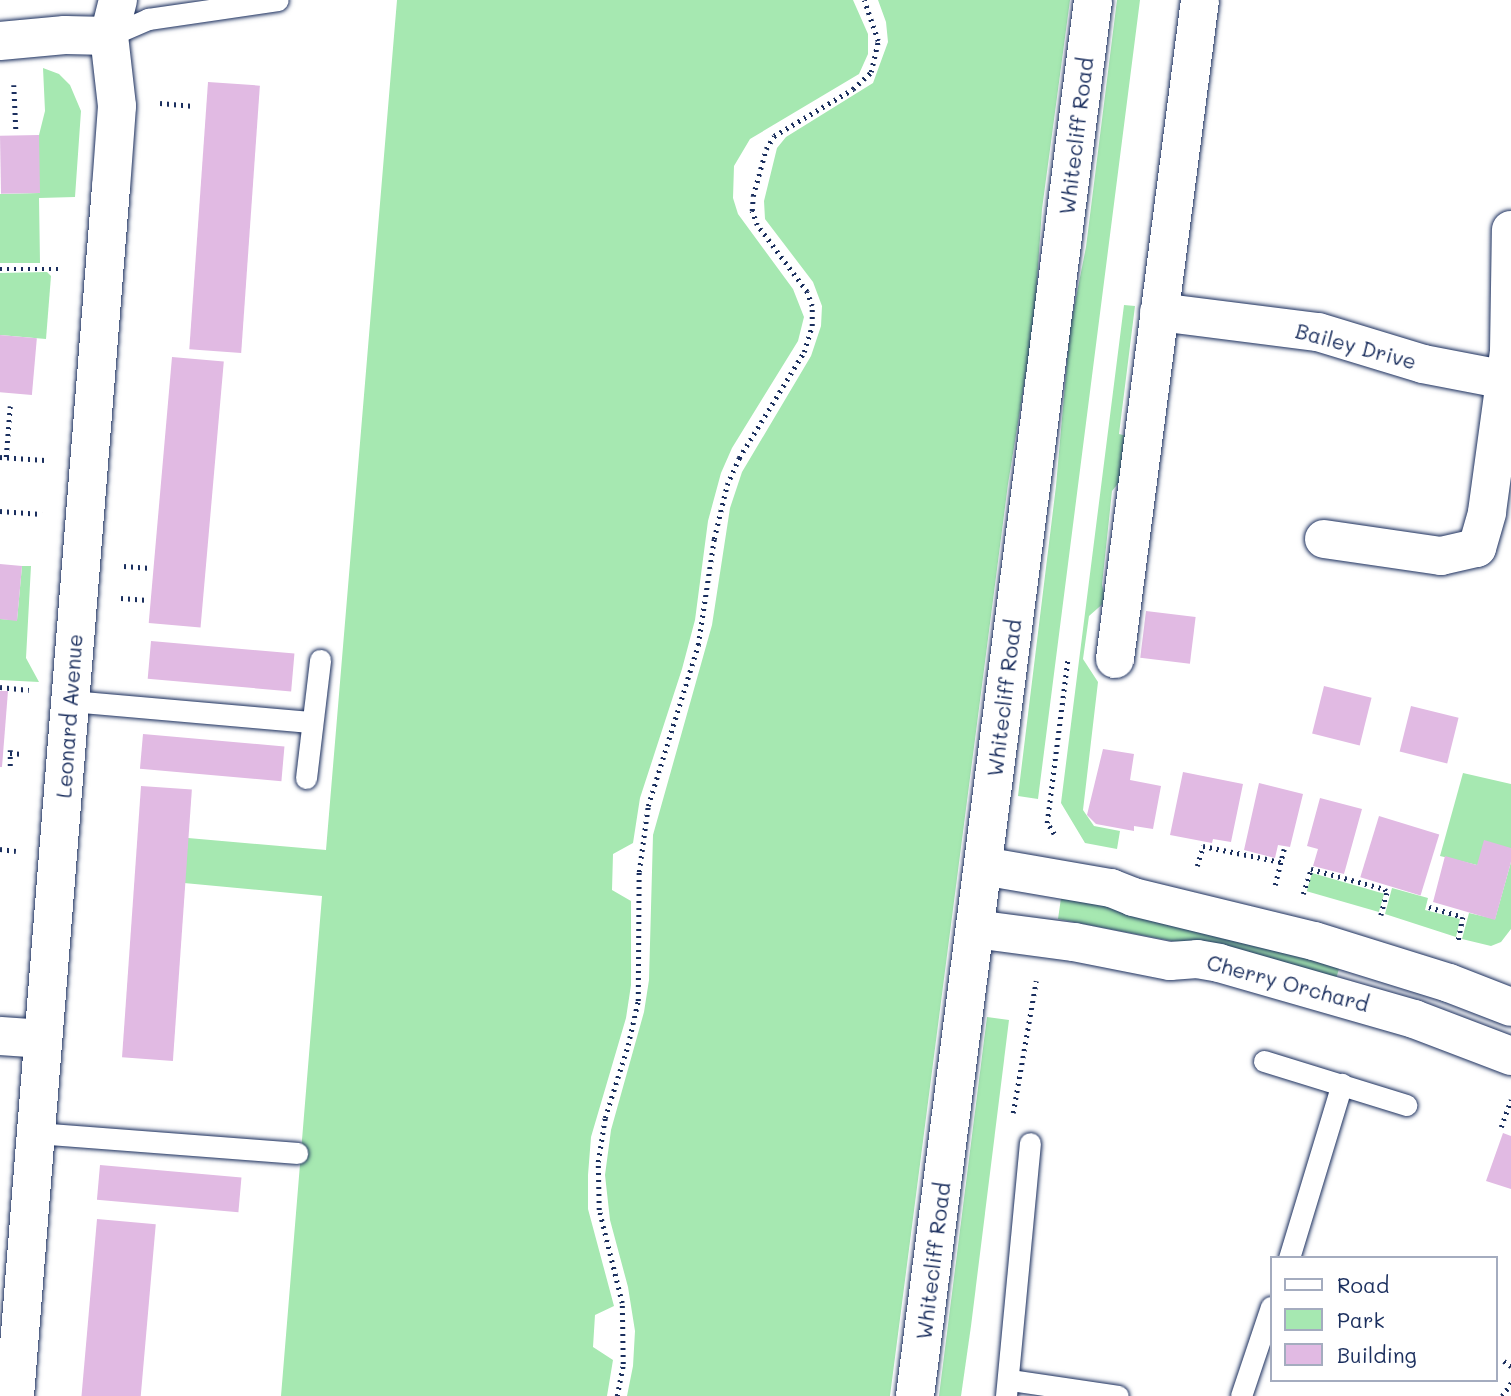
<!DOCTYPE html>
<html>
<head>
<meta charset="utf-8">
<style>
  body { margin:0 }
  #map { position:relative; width:1511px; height:1396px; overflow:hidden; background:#fff; font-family:Mali,sans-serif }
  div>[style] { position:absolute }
  .green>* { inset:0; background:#a6e8b1; transform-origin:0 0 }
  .building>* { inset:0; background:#e1bae3; transform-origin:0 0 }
  .path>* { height:4.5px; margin-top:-2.25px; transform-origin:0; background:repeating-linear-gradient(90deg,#1b2f5e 0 2px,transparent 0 7px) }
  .roads { filter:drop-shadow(0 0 2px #1b2f5e) drop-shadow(0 0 2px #1b2f5e) }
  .lane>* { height:21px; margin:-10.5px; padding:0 10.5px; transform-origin:10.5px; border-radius:10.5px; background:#fff }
  .street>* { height:38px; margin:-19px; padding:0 19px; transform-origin:19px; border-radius:19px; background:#fff }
  .secondary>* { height:38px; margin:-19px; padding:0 19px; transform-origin:19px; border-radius:19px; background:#fff }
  span { translate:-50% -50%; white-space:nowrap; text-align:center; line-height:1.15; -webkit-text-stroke:6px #fff; paint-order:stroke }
  .street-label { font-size:21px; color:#1b2f5e }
  .legend { position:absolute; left:1270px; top:1256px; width:228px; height:126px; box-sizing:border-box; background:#fff; border:2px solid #a4acbf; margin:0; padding:9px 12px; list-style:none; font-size:21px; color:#1b2f5e }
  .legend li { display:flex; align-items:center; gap:14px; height:35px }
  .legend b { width:35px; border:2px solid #a4acbf }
</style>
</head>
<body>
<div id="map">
  <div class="green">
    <i style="clip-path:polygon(397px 0,853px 0,868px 34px,868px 54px,859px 74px,750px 139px,734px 166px,733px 198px,738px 214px,793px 289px,804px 317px,798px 341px,732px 448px,721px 473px,708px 521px,695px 620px,682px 669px,640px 798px,633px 843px,613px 854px,612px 890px,631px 901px,631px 985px,626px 1018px,591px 1137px,588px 1175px,588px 1209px,614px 1306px,595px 1315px,593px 1347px,613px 1360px,607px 1396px,281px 1396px,322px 896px,184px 883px,188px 838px,326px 850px)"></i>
    <i style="clip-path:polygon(878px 0,1070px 0,1042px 209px,1034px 324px,1008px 484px,890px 1396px,627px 1396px,633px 1366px,635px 1331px,628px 1287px,610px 1220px,605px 1175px,611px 1130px,644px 1012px,649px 980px,653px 835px,712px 625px,730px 508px,742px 472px,811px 356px,821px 326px,822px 306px,813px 282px,765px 219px,764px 201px,777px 148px,786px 137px,873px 83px,888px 42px,886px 22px)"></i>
    <i style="clip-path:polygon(1117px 0,1140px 0,1038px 799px,1018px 796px,1056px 486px,1070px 328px,1086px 247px)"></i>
    <i style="clip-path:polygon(43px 68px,59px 74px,70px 85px,81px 111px,75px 197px,39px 198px,40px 263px,0 263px,0 194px,39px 193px,39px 135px,45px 111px)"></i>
    <i style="clip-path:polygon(47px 272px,51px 276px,46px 339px,0 335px,0 273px)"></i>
    <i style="clip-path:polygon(1124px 305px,1135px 306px,1119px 434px,1127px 436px,1120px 481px,1112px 491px,1102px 585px,1106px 601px,1089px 616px,1083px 659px,1098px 682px,1083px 810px,1094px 826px,1120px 831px,1117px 849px,1085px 843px,1061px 803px)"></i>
    <i style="clip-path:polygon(22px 566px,31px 566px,26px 658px,39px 682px,0 680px,0 619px,17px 620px)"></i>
    <i style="clip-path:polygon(1463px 773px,1511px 784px,1511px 848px,1477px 865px,1440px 856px)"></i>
    <i style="clip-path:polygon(1511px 862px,1511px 929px,1501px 942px,1491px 946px,1462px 939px,1469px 913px,1495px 919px)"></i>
    <i style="left:1312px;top:873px;width:75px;height:19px;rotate:16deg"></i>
    <i style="clip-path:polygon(1392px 888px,1428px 898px,1425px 910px,1460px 919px,1456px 937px,1385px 914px)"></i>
    <i style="clip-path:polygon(1061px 898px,1098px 904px,1341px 962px,1335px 982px,1193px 945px,1058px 919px)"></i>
    <i style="clip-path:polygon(987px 1017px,1009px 1020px,971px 1326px,961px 1396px,939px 1396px)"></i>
  </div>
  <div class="building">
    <i style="left:208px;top:82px;width:52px;height:268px;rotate:4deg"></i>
    <i style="left:39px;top:135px;width:58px;height:39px;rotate:89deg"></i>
    <i style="left:0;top:335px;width:37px;height:57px;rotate:5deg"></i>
    <i style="left:172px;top:357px;width:52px;height:267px;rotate:5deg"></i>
    <i style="clip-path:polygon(0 564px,22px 566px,17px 621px,0 619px)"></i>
    <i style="left:1146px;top:611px;width:50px;height:47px;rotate:7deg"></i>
    <i style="left:151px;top:641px;width:144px;height:38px;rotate:5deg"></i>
    <i style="left:1324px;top:686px;width:49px;height:49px;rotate:14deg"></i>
    <i style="clip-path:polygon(0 691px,8px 691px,2px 767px,0 767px)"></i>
    <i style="left:1411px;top:706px;width:49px;height:47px;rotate:14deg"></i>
    <i style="left:143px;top:734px;width:142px;height:35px;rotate:5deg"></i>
    <i style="clip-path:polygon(1103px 749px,1134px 754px,1130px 780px,1161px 786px,1153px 829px,1134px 826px,1134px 831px,1096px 824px,1087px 815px)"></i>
    <i style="clip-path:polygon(1183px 772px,1243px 784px,1231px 842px,1213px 839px,1212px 843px,1170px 835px)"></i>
    <i style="clip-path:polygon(1259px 783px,1303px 794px,1290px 847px,1278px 845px,1275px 858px,1244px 850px)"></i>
    <i style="left:141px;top:786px;width:51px;height:272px;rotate:4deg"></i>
    <i style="clip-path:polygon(1320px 798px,1362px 809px,1344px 874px,1313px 866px,1318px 849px,1307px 846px)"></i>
    <i style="left:1379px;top:816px;width:63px;height:64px;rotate:17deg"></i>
    <i style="clip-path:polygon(1484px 840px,1511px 848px,1511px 862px,1495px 920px,1433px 902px,1445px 856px,1477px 865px)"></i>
    <i style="clip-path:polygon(1503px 1133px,1511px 1136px,1511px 1189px,1486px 1181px)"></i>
    <i style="left:100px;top:1165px;width:142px;height:35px;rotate:5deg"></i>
    <i style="left:97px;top:1219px;width:59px;height:178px;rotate:5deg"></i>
  </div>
  <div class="path">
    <i style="left:14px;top:85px;width:44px;rotate:87.4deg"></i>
    <i style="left:160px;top:103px;width:34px;rotate:5deg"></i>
    <i style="left:0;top:269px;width:62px"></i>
    <i style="left:0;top:457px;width:45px;rotate:3.8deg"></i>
    <i style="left:6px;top:457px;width:51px;rotate:-85.5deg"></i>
    <i style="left:0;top:511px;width:42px;rotate:4.1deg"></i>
    <i style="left:124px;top:566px;width:27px;rotate:4deg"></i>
    <i style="left:121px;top:598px;width:27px;rotate:4deg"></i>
    <i style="left:0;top:687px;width:29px;rotate:6deg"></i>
    <i style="left:10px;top:753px;width:13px;rotate:4deg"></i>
    <i style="left:10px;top:766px;width:16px;rotate:-90deg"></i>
    <i style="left:1054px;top:834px;width:13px;rotate:-122deg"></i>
    <i style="left:1047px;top:823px;width:167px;rotate:-82.8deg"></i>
    <i style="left:0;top:849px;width:16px;rotate:7deg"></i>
    <i style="left:1197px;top:866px;width:21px;rotate:-73deg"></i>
    <i style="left:1203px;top:846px;width:80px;rotate:11.6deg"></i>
    <i style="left:1275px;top:885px;width:37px;rotate:-76deg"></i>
    <i style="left:1303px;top:894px;width:26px;rotate:-72deg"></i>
    <i style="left:1311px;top:869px;width:77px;rotate:15.1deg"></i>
    <i style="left:1385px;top:889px;width:4px;rotate:63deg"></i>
    <i style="left:1387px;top:893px;width:23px;rotate:105deg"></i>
    <i style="left:1429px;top:907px;width:35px;rotate:16deg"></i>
    <i style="left:1463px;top:917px;width:25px;rotate:101deg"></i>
    <i style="left:1013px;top:1113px;width:134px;rotate:-80.1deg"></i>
    <i style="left:1501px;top:1127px;width:29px;rotate:-70deg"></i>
    <i style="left:1504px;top:1361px;width:9px;rotate:36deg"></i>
    <i style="left:617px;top:1396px;width:33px;rotate:-79deg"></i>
    <i style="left:623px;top:1364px;width:61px;rotate:-90.9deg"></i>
    <i style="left:622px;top:1303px;width:96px;rotate:-103.9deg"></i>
    <i style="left:599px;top:1210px;width:48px;rotate:-91.2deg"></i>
    <i style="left:598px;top:1162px;width:45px;rotate:-81deg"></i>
    <i style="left:605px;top:1118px;width:77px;rotate:-72.5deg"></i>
    <i style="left:628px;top:1045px;width:45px;rotate:-77.2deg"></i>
    <i style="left:638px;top:1001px;width:129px;rotate:-89.6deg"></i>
    <i style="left:639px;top:872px;width:67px;rotate:-82.2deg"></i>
    <i style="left:648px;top:806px;width:169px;rotate:-72.7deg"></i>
    <i style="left:698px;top:645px;width:107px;rotate:-81.4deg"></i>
    <i style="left:714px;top:539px;width:56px;rotate:-76.5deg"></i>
    <i style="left:727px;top:485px;width:30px;rotate:-66deg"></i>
    <i style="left:739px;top:458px;width:124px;rotate:-58.5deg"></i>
    <i style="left:804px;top:352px;width:27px;rotate:-73deg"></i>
    <i style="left:812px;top:326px;width:20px;rotate:-90deg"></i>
    <i style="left:812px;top:306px;width:15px;rotate:-110deg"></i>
    <i style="left:807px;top:292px;width:84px;rotate:-126.7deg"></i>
    <i style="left:757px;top:225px;width:15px;rotate:-110deg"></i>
    <i style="left:752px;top:211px;width:15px;rotate:-86deg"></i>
    <i style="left:753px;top:196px;width:49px;rotate:-74.5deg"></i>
    <i style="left:766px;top:149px;width:15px;rotate:-58deg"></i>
    <i style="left:774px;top:136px;width:92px;rotate:-30.7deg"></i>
    <i style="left:853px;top:89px;width:25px;rotate:-43deg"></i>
    <i style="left:871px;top:72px;width:32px;rotate:-77deg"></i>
    <i style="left:878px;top:41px;width:43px;rotate:-108.9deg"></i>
    <i style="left:1502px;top:1396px;width:16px;rotate:-55deg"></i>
  </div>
  <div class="roads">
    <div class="lane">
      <i style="left:109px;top:36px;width:43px;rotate:-23.6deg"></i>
      <i style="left:148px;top:19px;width:131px;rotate:-8.3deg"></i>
      <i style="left:70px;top:701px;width:242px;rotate:5deg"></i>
      <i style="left:306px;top:778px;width:119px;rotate:-83.2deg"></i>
      <i style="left:1264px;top:1061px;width:149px;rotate:17.2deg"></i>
      <i style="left:37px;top:1133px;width:261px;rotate:4.4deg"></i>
      <i style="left:1289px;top:1258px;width:182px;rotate:-73.1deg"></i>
      <i style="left:1010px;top:1380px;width:109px;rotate:8.4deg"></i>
      <i style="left:1006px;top:1396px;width:254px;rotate:-84.6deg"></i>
      <i style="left:1241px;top:1396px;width:94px;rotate:-71.4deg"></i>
    </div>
    <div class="street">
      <i style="left:0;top:41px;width:65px;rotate:-5.3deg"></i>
      <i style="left:65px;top:35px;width:44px;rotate:1.3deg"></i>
      <i style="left:1159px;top:312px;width:160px;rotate:7.2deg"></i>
      <i style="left:1318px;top:332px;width:110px;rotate:16.9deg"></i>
      <i style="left:1423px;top:364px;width:90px;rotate:10.9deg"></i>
      <i style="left:1324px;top:539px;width:118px;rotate:8.3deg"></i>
      <i style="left:1441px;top:556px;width:37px;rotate:-13deg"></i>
      <i style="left:1477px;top:548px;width:37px;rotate:-74deg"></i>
      <i style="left:1487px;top:512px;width:162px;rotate:-82.2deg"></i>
      <i style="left:1509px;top:351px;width:121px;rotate:-89.1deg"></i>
      <i style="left:1115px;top:659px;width:664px;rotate:-82.65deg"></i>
      <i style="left:983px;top:866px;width:130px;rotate:9.8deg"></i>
      <i style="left:1111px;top:888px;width:24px;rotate:22deg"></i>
      <i style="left:1133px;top:897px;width:186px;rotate:13.7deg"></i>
      <i style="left:1314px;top:941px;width:141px;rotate:17.3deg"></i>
      <i style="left:1449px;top:983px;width:66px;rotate:21.2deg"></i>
      <i style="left:975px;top:929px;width:100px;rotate:7.5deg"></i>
      <i style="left:1074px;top:942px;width:98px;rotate:11.2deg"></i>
      <i style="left:1170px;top:961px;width:27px;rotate:-4deg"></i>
      <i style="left:1197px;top:959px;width:22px;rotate:10deg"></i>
      <i style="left:1219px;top:963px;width:203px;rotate:16deg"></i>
      <i style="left:1414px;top:1019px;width:104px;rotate:20.9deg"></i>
      <i style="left:0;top:1036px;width:43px;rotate:4deg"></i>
      <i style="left:15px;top:1396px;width:1212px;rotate:-85.46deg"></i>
      <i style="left:111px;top:188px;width:82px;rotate:-85.8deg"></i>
      <i style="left:117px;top:106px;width:70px;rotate:-96.5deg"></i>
      <i style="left:109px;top:36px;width:37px;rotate:-76deg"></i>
    </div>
    <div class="secondary">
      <i style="left:915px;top:1396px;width:1407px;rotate:-82.73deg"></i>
    </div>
  </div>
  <div class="street-label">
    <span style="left:1076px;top:136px;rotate:-83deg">Whitecliff Road</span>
    <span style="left:1356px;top:346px;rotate:15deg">Bailey Drive</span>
    <span style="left:1004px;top:698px;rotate:-83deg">Whitecliff Road</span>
    <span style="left:69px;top:716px;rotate:-86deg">Leonard Avenue</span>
    <span style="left:1288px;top:983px;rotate:15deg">Cherry Orchard</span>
    <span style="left:933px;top:1261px;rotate:-83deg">Whitecliff Road</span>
  </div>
  <ul class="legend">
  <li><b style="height:9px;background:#fff"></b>Road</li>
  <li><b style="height:19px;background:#a6e8b1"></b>Park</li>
  <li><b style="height:19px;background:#e1bae3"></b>Building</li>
  </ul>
</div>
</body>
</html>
